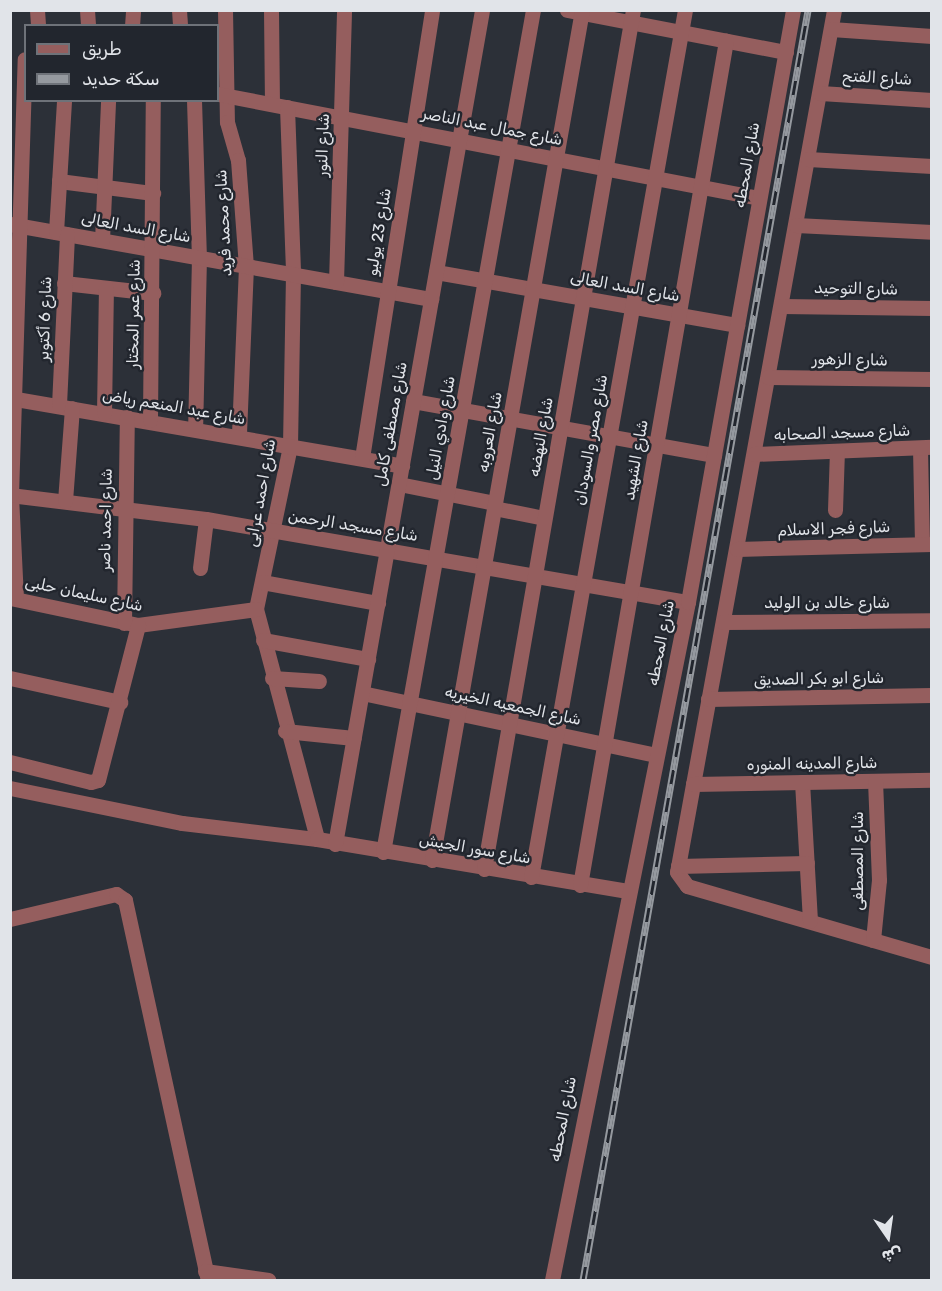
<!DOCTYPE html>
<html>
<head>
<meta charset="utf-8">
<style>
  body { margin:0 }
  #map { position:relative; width:942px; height:1291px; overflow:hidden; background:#2c3038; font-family:Rubik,"Noto Naskh Arabic",sans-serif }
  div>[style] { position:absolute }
  .minor>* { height:15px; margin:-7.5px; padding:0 7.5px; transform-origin:7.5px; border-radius:7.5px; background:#955e5e }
  .rail>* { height:7px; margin-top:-3.5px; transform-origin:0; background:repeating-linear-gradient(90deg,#22262e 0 14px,#95999f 0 28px); box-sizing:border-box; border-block:2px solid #95999f }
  span { translate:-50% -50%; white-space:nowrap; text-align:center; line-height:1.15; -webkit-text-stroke:5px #22262e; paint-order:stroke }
  .street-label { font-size:16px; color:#e1e4e9 }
  .frame { position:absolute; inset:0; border:12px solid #e1e4e9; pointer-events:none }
  .legend { position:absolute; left:24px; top:24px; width:195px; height:78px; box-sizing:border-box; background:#22262e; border:2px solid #6e7279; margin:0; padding:8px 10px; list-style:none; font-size:18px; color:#e1e4e9 }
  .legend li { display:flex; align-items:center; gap:12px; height:30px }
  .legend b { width:30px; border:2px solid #6e7279 }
  .north { position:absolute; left:858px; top:1207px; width:60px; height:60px; -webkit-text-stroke:4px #22262e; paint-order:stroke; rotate:167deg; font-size:16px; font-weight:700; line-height:24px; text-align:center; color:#e1e4e9 }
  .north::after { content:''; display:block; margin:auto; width:21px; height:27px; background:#e1e4e9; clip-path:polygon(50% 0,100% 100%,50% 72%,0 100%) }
</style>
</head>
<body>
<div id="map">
  <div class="minor">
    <i style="left:37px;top:10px;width:16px;rotate:86deg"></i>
    <i style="left:87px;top:10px;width:16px;rotate:86deg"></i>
    <i style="left:179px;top:10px;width:16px;rotate:86deg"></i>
    <i style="left:225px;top:10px;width:112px;rotate:89deg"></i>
    <i style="left:227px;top:122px;width:40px;rotate:74deg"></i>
    <i style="left:238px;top:160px;width:106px;rotate:85.7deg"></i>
    <i style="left:246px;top:266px;width:170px;rotate:92.4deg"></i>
    <i style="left:271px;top:10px;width:94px;rotate:89.4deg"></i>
    <i style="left:567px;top:10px;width:223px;rotate:10.9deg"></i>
    <i style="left:834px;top:10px;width:876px;rotate:100.32deg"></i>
    <i style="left:677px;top:872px;width:17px;rotate:54deg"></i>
    <i style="left:687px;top:886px;width:255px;rotate:16.2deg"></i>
    <i style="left:132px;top:26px;width:16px;rotate:-86deg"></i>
    <i style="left:831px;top:29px;width:101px;rotate:4deg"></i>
    <i style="left:820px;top:93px;width:112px;rotate:3.6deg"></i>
    <i style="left:218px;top:94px;width:551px;rotate:10.88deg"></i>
    <i style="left:194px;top:100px;width:157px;rotate:88.2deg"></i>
    <i style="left:199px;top:257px;width:171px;rotate:91.3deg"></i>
    <i style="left:287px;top:107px;width:167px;rotate:87.9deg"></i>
    <i style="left:293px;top:274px;width:172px;rotate:91deg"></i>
    <i style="left:290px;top:446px;width:167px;rotate:101.8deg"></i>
    <i style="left:256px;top:609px;width:238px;rotate:75.1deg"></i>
    <i style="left:808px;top:159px;width:124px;rotate:3.2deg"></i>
    <i style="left:59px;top:181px;width:95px;rotate:7.3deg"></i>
    <i style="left:10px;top:224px;width:428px;rotate:10.1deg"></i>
    <i style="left:796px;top:225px;width:136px;rotate:2.9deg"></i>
    <i style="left:56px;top:232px;width:132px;rotate:-86.5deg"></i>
    <i style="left:102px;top:240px;width:140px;rotate:-87.5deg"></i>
    <i style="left:436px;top:272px;width:306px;rotate:10deg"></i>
    <i style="left:336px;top:282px;width:272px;rotate:-88.3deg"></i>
    <i style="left:64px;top:283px;width:90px;rotate:6.4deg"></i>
    <i style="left:781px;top:306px;width:151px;rotate:0.8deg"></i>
    <i style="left:768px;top:377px;width:164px;rotate:0.7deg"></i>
    <i style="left:10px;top:398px;width:398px;rotate:9.8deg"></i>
    <i style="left:413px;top:401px;width:306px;rotate:10.2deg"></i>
    <i style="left:59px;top:405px;width:171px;rotate:-87.3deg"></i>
    <i style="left:104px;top:413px;width:125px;rotate:-89.1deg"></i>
    <i style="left:150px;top:420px;width:320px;rotate:-89.5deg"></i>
    <i style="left:920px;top:448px;width:96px;rotate:88.8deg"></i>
    <i style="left:754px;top:454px;width:178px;rotate:-2.3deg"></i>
    <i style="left:362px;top:458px;width:453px;rotate:-81.1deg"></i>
    <i style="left:399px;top:484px;width:98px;rotate:11.2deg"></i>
    <i style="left:10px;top:495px;width:197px;rotate:7deg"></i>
    <i style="left:206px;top:519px;width:489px;rotate:9.8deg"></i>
    <i style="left:65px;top:501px;width:93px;rotate:-85.7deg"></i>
    <i style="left:494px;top:508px;width:51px;rotate:11.3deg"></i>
    <i style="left:835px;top:510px;width:59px;rotate:-88.1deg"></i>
    <i style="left:737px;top:549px;width:195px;rotate:-1.5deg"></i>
    <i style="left:200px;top:568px;width:49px;rotate:-83deg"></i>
    <i style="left:262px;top:582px;width:118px;rotate:10.3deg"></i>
    <i style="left:10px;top:598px;width:131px;rotate:11.9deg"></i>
    <i style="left:138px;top:625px;width:119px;rotate:-7.7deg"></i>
    <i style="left:16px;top:598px;width:103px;rotate:-92.8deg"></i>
    <i style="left:11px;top:495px;width:436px;rotate:-88.2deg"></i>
    <i style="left:723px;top:622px;width:209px;rotate:-0.5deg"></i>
    <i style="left:124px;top:623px;width:206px;rotate:-89.2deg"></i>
    <i style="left:263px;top:640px;width:107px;rotate:10.3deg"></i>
    <i style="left:10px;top:678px;width:113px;rotate:12.3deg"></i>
    <i style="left:272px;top:678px;width:47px;rotate:3.7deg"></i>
    <i style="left:362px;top:693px;width:301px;rotate:11.9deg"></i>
    <i style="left:708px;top:699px;width:224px;rotate:-1deg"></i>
    <i style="left:285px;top:731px;width:69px;rotate:5.8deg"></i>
    <i style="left:10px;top:762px;width:83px;rotate:13.9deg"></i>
    <i style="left:91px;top:782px;width:7px;rotate:-16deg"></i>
    <i style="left:98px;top:780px;width:160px;rotate:-75.5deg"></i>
    <i style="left:802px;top:782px;width:139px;rotate:86.7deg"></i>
    <i style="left:693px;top:784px;width:239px;rotate:-1deg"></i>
    <i style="left:10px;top:788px;width:176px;rotate:11.5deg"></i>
    <i style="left:182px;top:823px;width:136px;rotate:6.8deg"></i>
    <i style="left:317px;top:839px;width:315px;rotate:9.5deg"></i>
    <i style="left:335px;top:844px;width:847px;rotate:-80deg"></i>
    <i style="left:383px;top:852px;width:855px;rotate:-79.9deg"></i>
    <i style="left:432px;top:860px;width:863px;rotate:-79.99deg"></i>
    <i style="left:678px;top:866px;width:129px;rotate:-1.3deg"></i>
    <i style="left:484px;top:869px;width:872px;rotate:-80.16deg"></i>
    <i style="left:531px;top:877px;width:881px;rotate:-79.93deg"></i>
    <i style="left:580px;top:885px;width:857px;rotate:-80.19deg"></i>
    <i style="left:10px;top:919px;width:109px;rotate:-13.3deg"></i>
    <i style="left:116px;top:894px;width:11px;rotate:34deg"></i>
    <i style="left:125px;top:900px;width:389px;rotate:77.7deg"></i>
    <i style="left:873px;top:940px;width:60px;rotate:-84.3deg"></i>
    <i style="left:879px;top:880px;width:99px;rotate:-92.3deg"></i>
    <i style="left:205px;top:1271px;width:64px;rotate:8.1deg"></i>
    <i style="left:552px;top:1280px;width:692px;rotate:-78.66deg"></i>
    <i style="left:688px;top:602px;width:601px;rotate:-79.94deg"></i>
  </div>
  <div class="rail">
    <i style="left:583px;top:1280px;width:1290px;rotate:-79.95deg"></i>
  </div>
  <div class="street-label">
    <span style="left:877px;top:78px;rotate:3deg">شارع الفتح</span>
    <span style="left:492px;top:127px;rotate:11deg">شارع جمال عبد الناصر</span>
    <span style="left:323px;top:145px;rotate:-88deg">شارع النور</span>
    <span style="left:747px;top:165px;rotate:-80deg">شارع المحطه</span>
    <span style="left:224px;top:223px;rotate:-93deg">شارع محمد فريد</span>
    <span style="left:136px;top:228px;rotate:10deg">شارع السد العالى</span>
    <span style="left:379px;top:232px;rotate:-81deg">شارع 23 يوليو</span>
    <span style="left:625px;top:287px;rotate:10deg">شارع السد العالى</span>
    <span style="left:856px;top:289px;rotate:1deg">شارع التوحيد</span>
    <span style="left:134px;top:314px;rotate:-89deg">شارع عمر المختار</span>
    <span style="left:45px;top:319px;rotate:-88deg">شارع 6 أكتوبر</span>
    <span style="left:850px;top:360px;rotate:1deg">شارع الزهور</span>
    <span style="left:174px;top:407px;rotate:10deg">شارع عبد المنعم رياض</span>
    <span style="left:391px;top:424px;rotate:-80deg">شارع مصطفى كامل</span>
    <span style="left:441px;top:428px;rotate:-80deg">شارع وادي النيل</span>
    <span style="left:490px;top:432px;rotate:-80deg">شارع العروبه</span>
    <span style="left:842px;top:433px;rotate:-2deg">شارع مسجد الصحابه</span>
    <span style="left:541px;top:437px;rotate:-80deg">شارع النهضه</span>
    <span style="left:591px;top:440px;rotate:-80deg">شارع مصر والسودان</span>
    <span style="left:636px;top:460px;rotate:-80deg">شارع الشهيد</span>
    <span style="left:261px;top:493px;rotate:-80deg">شارع احمد عرابى</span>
    <span style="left:106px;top:520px;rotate:-89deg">شارع احمد ناصر</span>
    <span style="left:353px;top:526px;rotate:9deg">شارع مسجد الرحمن</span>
    <span style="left:834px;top:529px;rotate:-2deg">شارع فجر الاسلام</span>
    <span style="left:84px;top:594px;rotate:12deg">شارع سليمان حلبى</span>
    <span style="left:827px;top:603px">شارع خالد بن الوليد</span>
    <span style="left:661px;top:643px;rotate:-79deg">شارع المحطه</span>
    <span style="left:819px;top:679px;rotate:-1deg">شارع ابو بكر الصديق</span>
    <span style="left:513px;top:706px;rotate:12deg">شارع الجمعيه الخيريه</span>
    <span style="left:812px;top:764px;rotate:-1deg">شارع المدينه المنوره</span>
    <span style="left:475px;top:849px;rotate:10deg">شارع سور الجيش</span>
    <span style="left:858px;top:861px;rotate:-90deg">شارع المصطفى</span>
    <span style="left:563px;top:1119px;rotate:-79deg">شارع المحطه</span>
  </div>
  <div class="frame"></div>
  <ul class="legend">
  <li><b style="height:8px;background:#955e5e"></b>طريق</li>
  <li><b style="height:8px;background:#95999f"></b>سكة حديد</li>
  </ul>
  <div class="north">ش</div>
</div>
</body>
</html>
